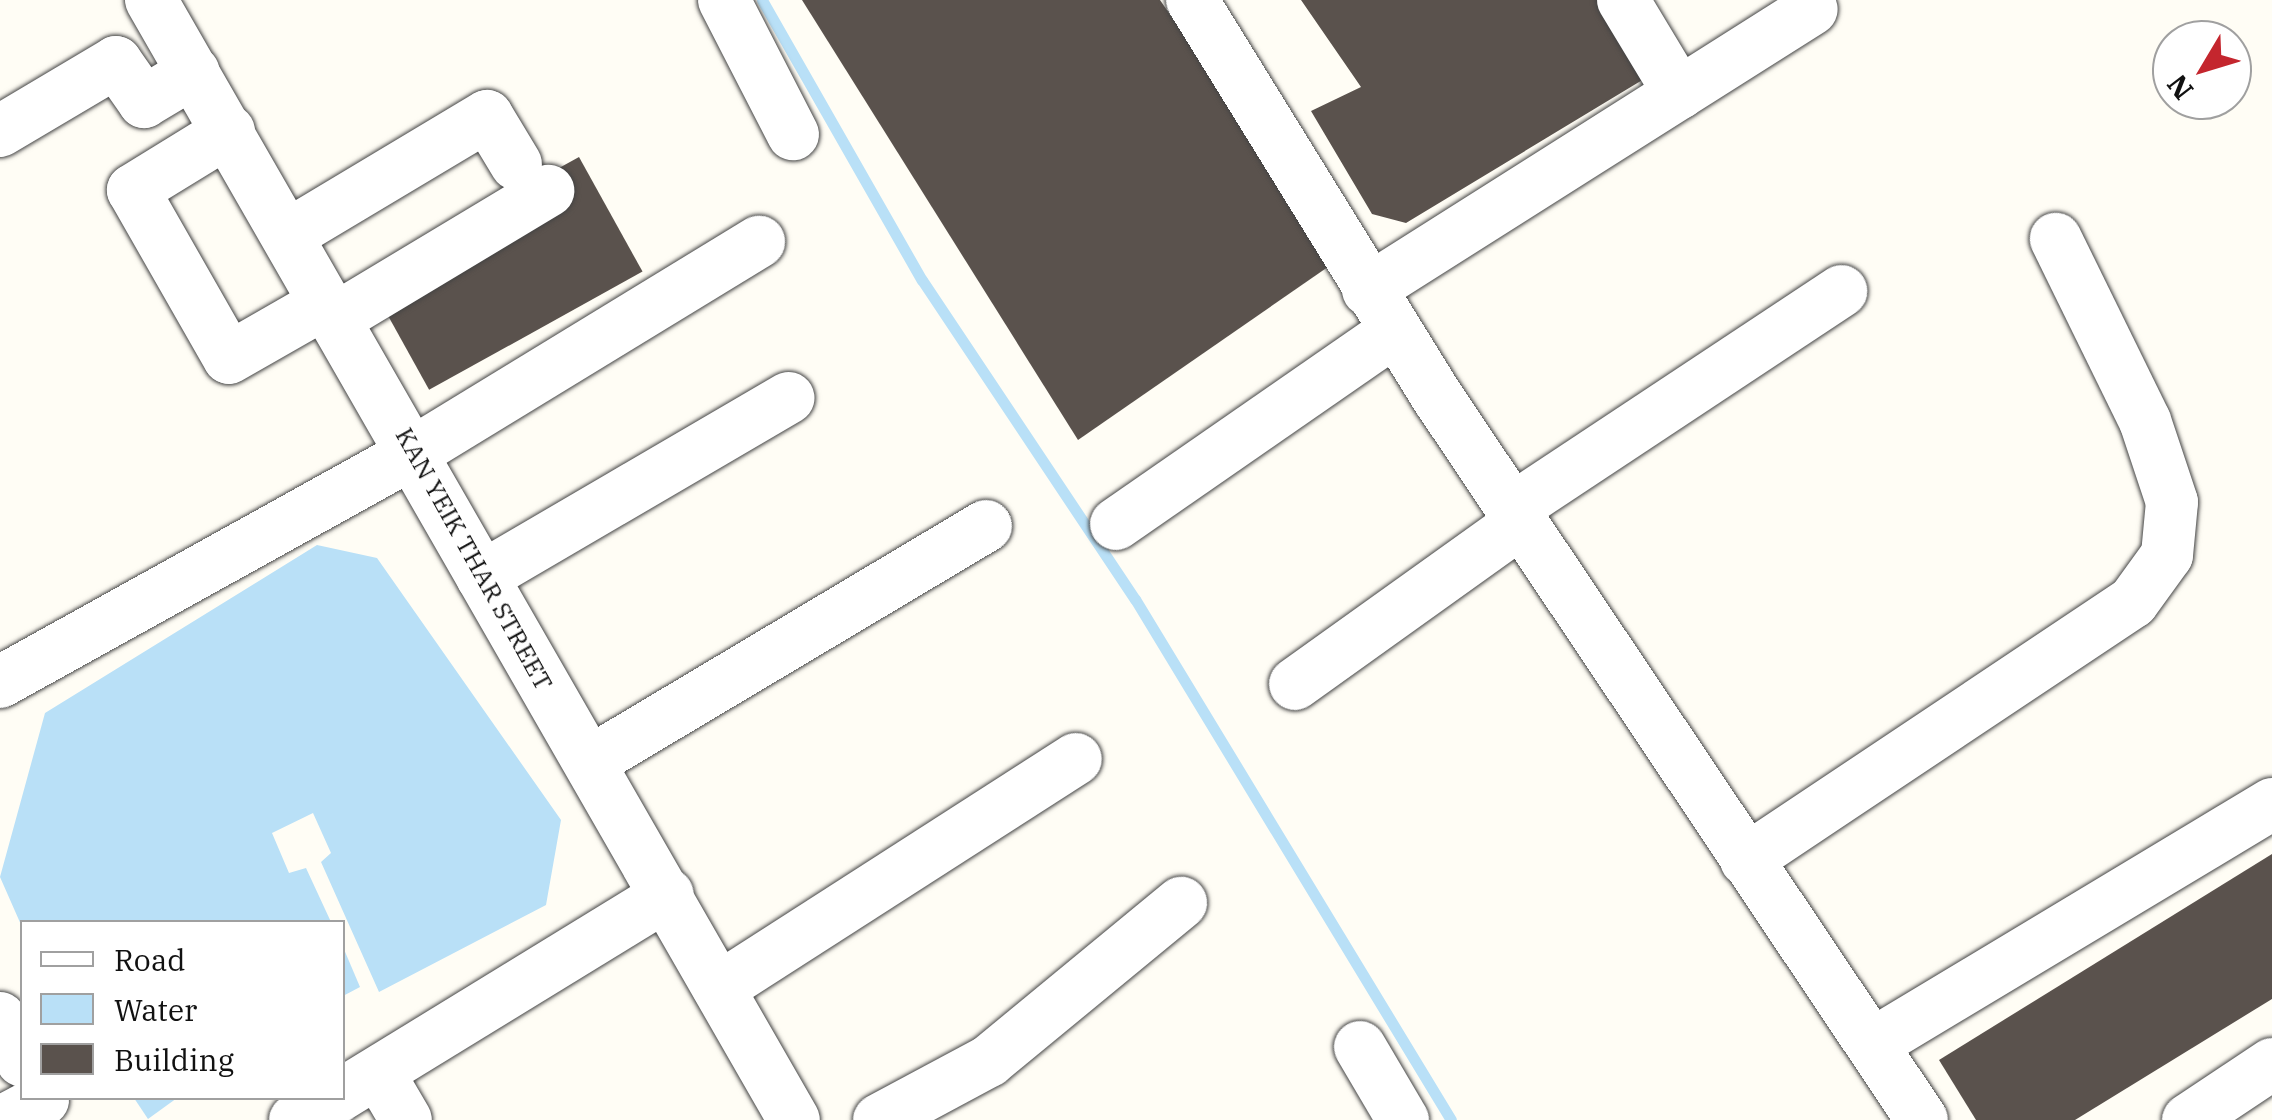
<!DOCTYPE html>
<html>
<head>
<meta charset="utf-8">
<style>
  body { margin:0 }
  #map { position:relative; width:2272px; height:1120px; overflow:hidden; background:#fffdf5; font-family:"IBM Plex Serif",serif }
  div>[style] { position:absolute }
  .water>* { inset:0; background:#b9e0f7 }
  .stream>* { height:11px; margin:-5.5px; padding:0 5.5px; transform-origin:5.5px; border-radius:5.5px; background:#b9e0f7 }
  .building>* { inset:0; background:#5a524d; transform-origin:0 0 }
  .roads { filter:drop-shadow(0 0 2px #444) drop-shadow(0 0 2px #444) }
  .minor>* { height:52px; margin:-26px; padding:0 26px; transform-origin:26px; border-radius:26px; background:#fff }
  span { translate:-50% -50%; white-space:nowrap; text-align:center; line-height:1.15; -webkit-text-stroke:10px #fff; paint-order:stroke }
  .street-label { font-size:25px; color:#111 }
  .legend { position:absolute; left:20px; top:920px; width:325px; height:180px; box-sizing:border-box; background:#fff; border:2px solid #a0a0a0; margin:0; padding:12px 18px; list-style:none; font-size:30px; color:#111 }
  .legend li { display:flex; align-items:center; gap:20px; height:50px }
  .legend b { width:50px; border:2px solid #a0a0a0 }
  .north { position:absolute; left:2152px; top:20px; width:100px; height:100px; box-sizing:border-box; background:#fff; border:2px solid #a0a0a0; border-radius:50%; rotate:232deg; font-size:28px; font-weight:700; line-height:40px; text-align:center; color:#111 }
  .north::after { content:''; display:block; margin:auto; width:35px; height:45px; background:#c4262e; clip-path:polygon(50% 0,100% 100%,50% 72%,0 100%) }
</style>
</head>
<body>
<div id="map">
  <div class="water">
    <i style="clip-path:polygon(317px 545px,377px 558px,561px 820px,546px 905px,379px 992px,321px 862px,331px 853px,313px 813px,272px 833px,289px 873px,306px 868px,331px 922px,22px 927px,0 877px,45px 713px)"></i>
    <i style="clip-path:polygon(343px 947px,360px 987px,343px 996px,342px 996px)"></i>
    <i style="clip-path:polygon(134px 1098px,177px 1098px,148px 1119px)"></i>
  </div>
  <div class="stream">
    <i style="left:762px;top:0;width:322px;rotate:60.3deg"></i>
    <i style="left:922px;top:280px;width:384px;rotate:56.3deg"></i>
    <i style="left:1135px;top:599px;width:609px;rotate:58.76deg"></i>
  </div>
  <div class="building">
    <i style="clip-path:polygon(802px 0,1160px 0,1338px 260px,1078px 440px)"></i>
    <i style="clip-path:polygon(1301px 0,1601px 0,1644px 79px,1406px 223px,1372px 214px,1311px 111px,1361px 87px)"></i>
    <i style="left:579px;top:157px;width:131px;height:244px;rotate:61deg"></i>
    <i style="clip-path:polygon(2272px 854px,2272px 999px,2075px 1120px,1976px 1120px,1939px 1060px)"></i>
  </div>
  <div class="roads">
    <div class="minor">
      <i style="left:151px;top:0;width:1291px;rotate:60.14deg"></i>
      <i style="left:724px;top:0;width:151px;rotate:62.8deg"></i>
      <i style="left:1192px;top:0;width:468px;rotate:58.3deg"></i>
      <i style="left:1438px;top:398px;width:869px;rotate:56.16deg"></i>
      <i style="left:1623px;top:0;width:109px;rotate:58.9deg"></i>
      <i style="left:0;top:131px;width:135px;rotate:-30.7deg"></i>
      <i style="left:116px;top:62px;width:49px;rotate:55deg"></i>
      <i style="left:144px;top:102px;width:58px;rotate:-31deg"></i>
      <i style="left:229px;top:131px;width:113px;rotate:148.4deg"></i>
      <i style="left:133px;top:190px;width:193px;rotate:60.3deg"></i>
      <i style="left:229px;top:358px;width:111px;rotate:-29.8deg"></i>
      <i style="left:288px;top:235px;width:232px;rotate:-30.9deg"></i>
      <i style="left:487px;top:116px;width:56px;rotate:58.9deg"></i>
      <i style="left:1368px;top:290px;width:525px;rotate:-32.33deg"></i>
      <i style="left:335px;top:319px;width:249px;rotate:-31deg"></i>
      <i style="left:1512px;top:509px;width:395px;rotate:-33.5deg"></i>
      <i style="left:1116px;top:524px;width:339px;rotate:-34.7deg"></i>
      <i style="left:482px;top:577px;width:355px;rotate:-30.3deg"></i>
      <i style="left:0;top:682px;width:476px;rotate:-29deg"></i>
      <i style="left:416px;top:451px;width:402px;rotate:-31.4deg"></i>
      <i style="left:1295px;top:684px;width:278px;rotate:-35.6deg"></i>
      <i style="left:590px;top:762px;width:461px;rotate:-30.8deg"></i>
      <i style="left:1746px;top:860px;width:465px;rotate:-33.7deg"></i>
      <i style="left:2133px;top:602px;width:58px;rotate:-54.1deg"></i>
      <i style="left:2167px;top:555px;width:53px;rotate:-84.6deg"></i>
      <i style="left:2172px;top:502px;width:85px;rotate:-108.4deg"></i>
      <i style="left:2145px;top:421px;width:203px;rotate:-116.1deg"></i>
      <i style="left:719px;top:988px;width:424px;rotate:-32.7deg"></i>
      <i style="left:0;top:1018px;width:48px;rotate:62.9deg"></i>
      <i style="left:1876px;top:1042px;width:462px;rotate:-31deg"></i>
      <i style="left:1360px;top:1047px;width:85px;rotate:59.5deg"></i>
      <i style="left:379px;top:1074px;width:53px;rotate:59.6deg"></i>
      <i style="left:342px;top:1094px;width:382px;rotate:-31.5deg"></i>
      <i style="left:5px;top:1120px;width:43px;rotate:-27.8deg"></i>
      <i style="left:295px;top:1120px;width:47px;rotate:-28.2deg"></i>
      <i style="left:879px;top:1120px;width:125px;rotate:-28.2deg"></i>
      <i style="left:989px;top:1061px;width:249px;rotate:-39.5deg"></i>
      <i style="left:2188px;top:1120px;width:101px;rotate:-33.7deg"></i>
    </div>
  </div>
  <div class="street-label">
    <span style="left:474px;top:559px;rotate:61deg">KAN YEIK THAR STREET</span>
  </div>
  <ul class="legend">
  <li><b style="height:12px;background:#fff"></b>Road</li>
  <li><b style="height:28px;background:#b9e0f7"></b>Water</li>
  <li><b style="height:28px;background:#5a524d"></b>Building</li>
  </ul>
  <div class="north">N</div>
</div>
</body>
</html>
